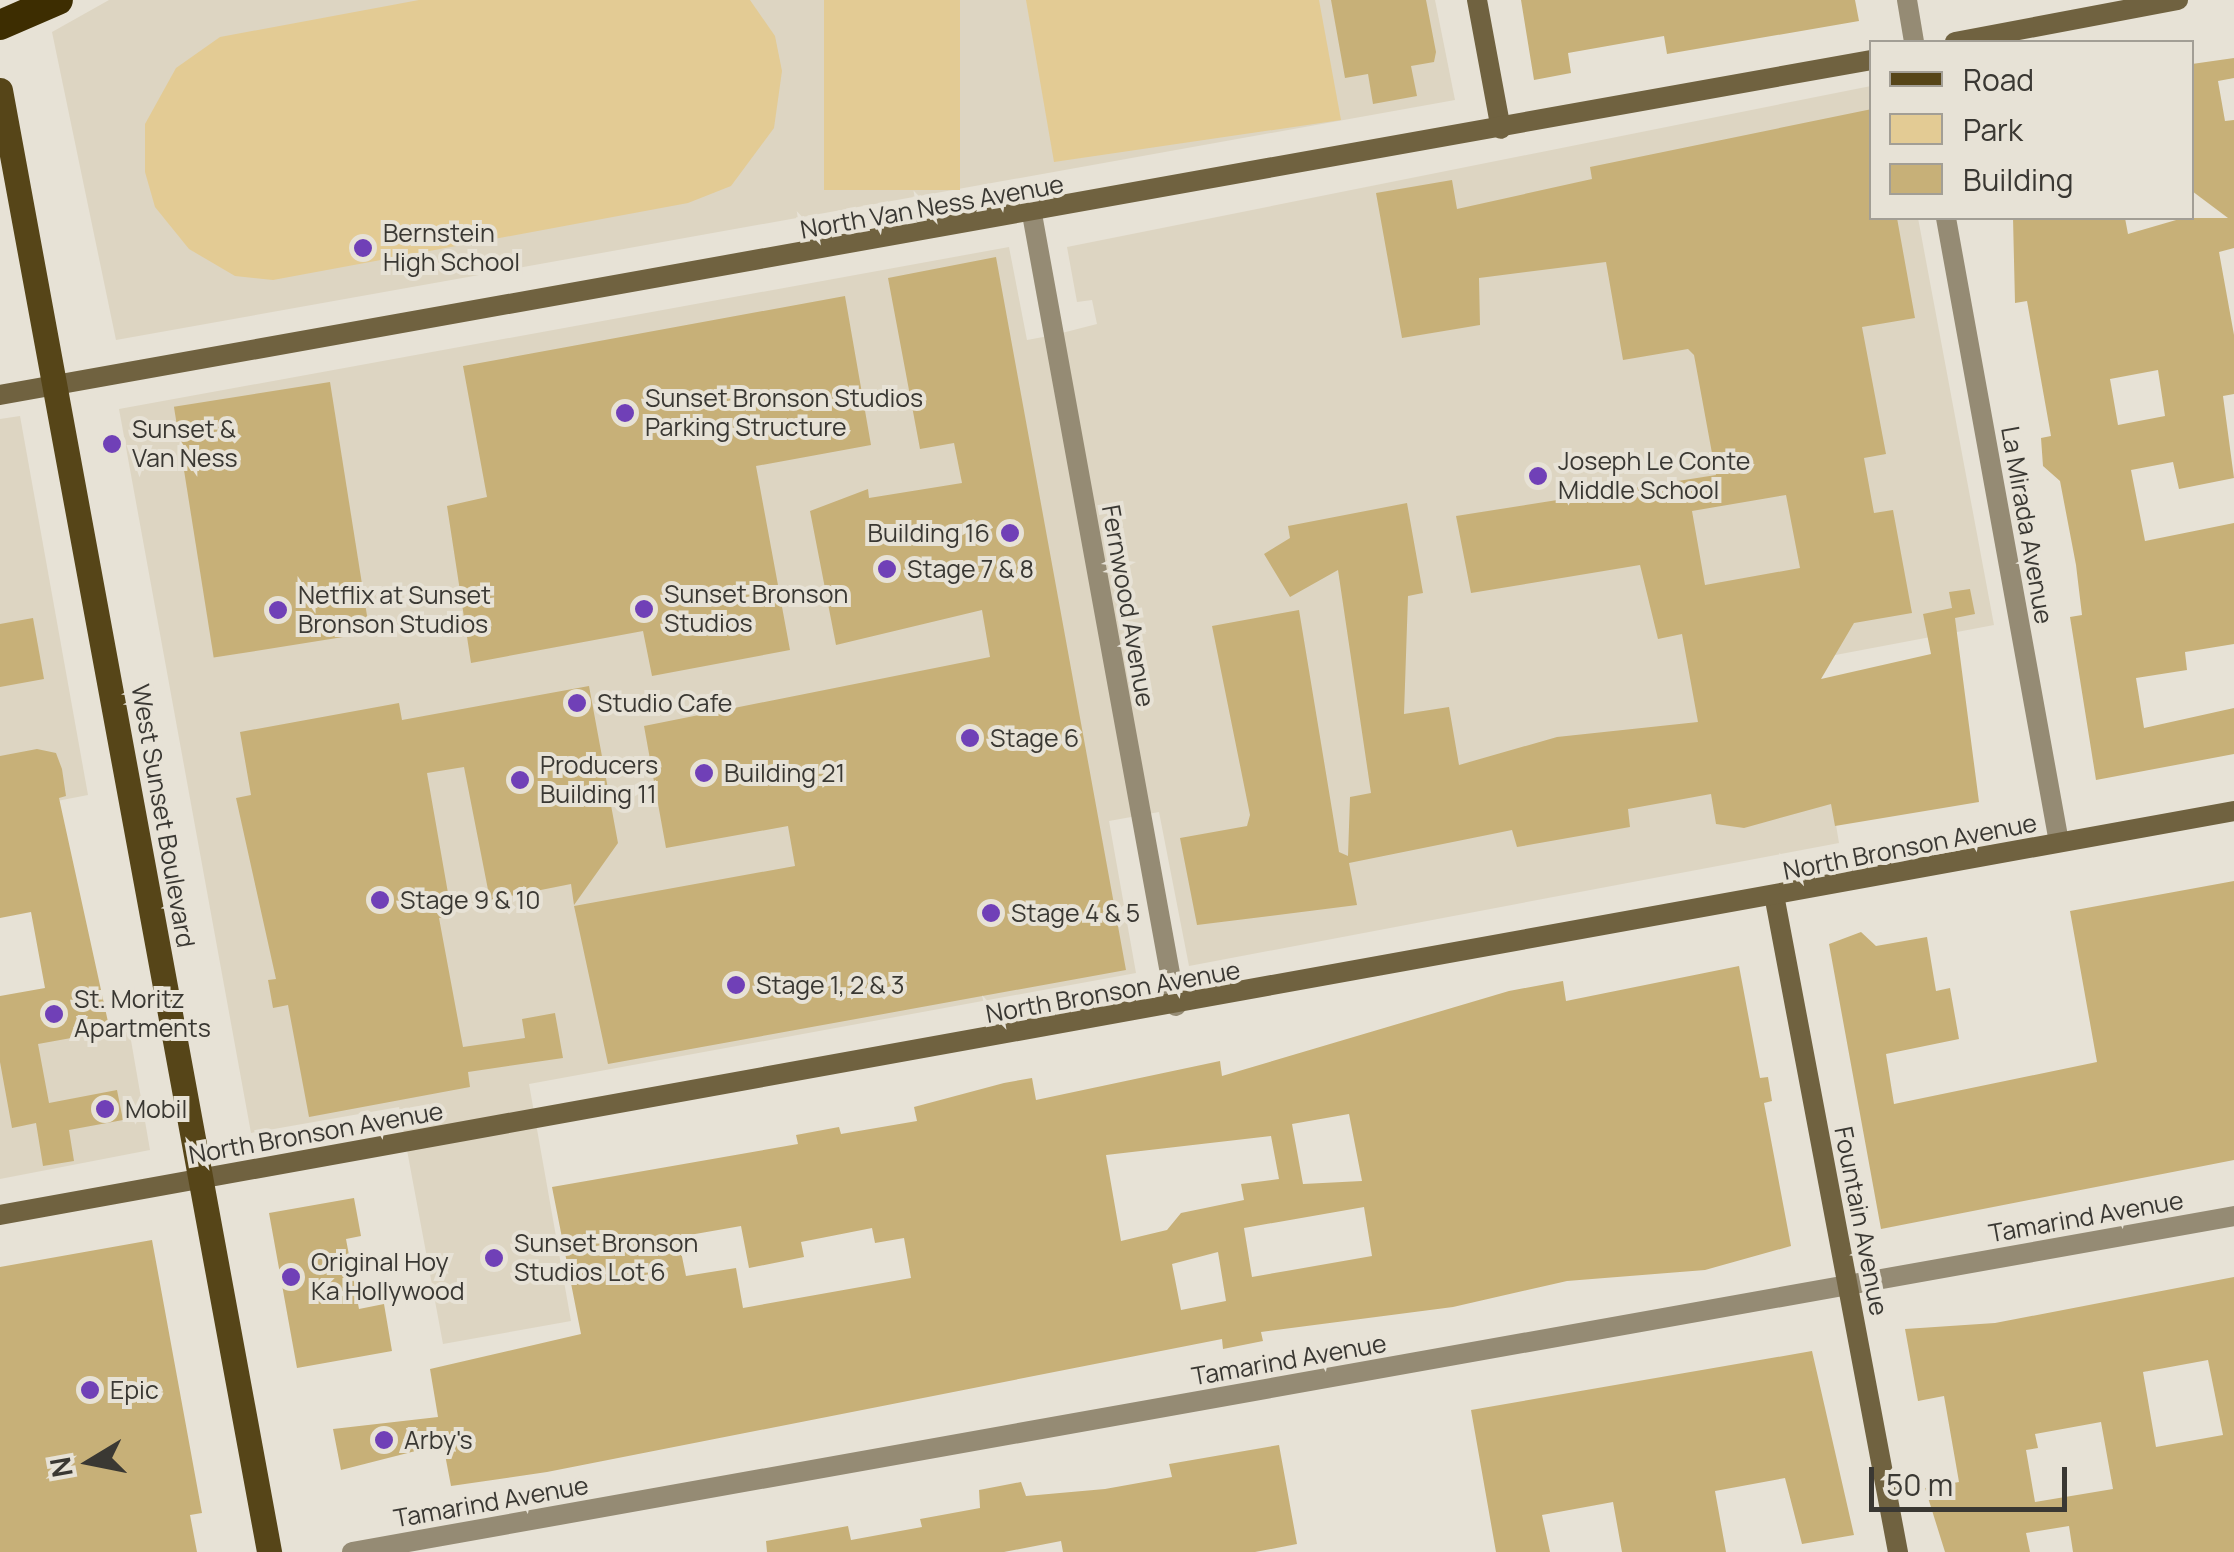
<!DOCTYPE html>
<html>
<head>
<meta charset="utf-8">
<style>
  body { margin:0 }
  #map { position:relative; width:2234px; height:1552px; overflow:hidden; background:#e7e2d6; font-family:Manrope,sans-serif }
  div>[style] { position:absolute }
  .built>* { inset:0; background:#ddd5c2 }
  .green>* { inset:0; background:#e3cb94; transform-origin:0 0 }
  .building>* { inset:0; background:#c7b078; transform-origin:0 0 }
  .street>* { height:20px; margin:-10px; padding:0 10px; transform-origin:10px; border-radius:10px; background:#958b74 }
  .secondary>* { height:20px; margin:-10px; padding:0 10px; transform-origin:10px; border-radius:10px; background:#706240 }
  .primary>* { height:25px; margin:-12.5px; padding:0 12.5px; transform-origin:12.5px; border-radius:12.5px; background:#564518 }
  .highway>* { height:30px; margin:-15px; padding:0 15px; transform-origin:15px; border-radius:15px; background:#3d2d01 }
  .dots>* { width:28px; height:28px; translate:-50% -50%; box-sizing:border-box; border:5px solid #e7e2d6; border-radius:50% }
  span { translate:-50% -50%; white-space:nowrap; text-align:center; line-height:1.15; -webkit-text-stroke:8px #e7e2d6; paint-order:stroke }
  .street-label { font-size:25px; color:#3a3833 }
  .poi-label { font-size:25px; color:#3a3833 }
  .left { translate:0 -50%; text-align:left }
  .right { translate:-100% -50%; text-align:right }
  .legend { position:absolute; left:1869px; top:40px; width:325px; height:180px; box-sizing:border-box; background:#e7e2d6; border:2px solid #a29e95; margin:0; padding:12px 18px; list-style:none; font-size:30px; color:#3a3833 }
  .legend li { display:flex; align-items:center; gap:20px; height:50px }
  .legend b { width:50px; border:2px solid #a29e95 }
  .north { position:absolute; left:40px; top:1412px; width:100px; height:100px; -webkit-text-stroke:8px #e7e2d6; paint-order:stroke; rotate:260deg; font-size:28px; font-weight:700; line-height:40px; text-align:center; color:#3a3833 }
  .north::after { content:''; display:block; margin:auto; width:35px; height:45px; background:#3a3833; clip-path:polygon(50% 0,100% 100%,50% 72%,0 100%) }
  .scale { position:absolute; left:1869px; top:1467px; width:198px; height:45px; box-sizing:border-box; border:5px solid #3a3833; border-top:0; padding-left:12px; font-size:30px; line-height:35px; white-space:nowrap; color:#3a3833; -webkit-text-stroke:8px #e7e2d6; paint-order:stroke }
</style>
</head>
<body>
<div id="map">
  <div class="built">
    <i style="clip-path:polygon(109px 0,1435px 0,1455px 100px,116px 340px,52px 32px)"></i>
    <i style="clip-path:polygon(1871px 86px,1872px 218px,1918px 218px,1994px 625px,1809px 660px,1839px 843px,1189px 966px,1159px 812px,1109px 821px,1136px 973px,529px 1084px,571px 1321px,443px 1344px,399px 1107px,251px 1133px,119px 409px,1009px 247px,1027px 340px,1054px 335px,1097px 324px,1092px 300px,1077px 302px,1067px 247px)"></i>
    <i style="clip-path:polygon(20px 416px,88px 795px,0 812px,0 419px)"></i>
    <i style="clip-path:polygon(128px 1023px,150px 1150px,0 1179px,0 1047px)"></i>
  </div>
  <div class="green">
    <i style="clip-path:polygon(419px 0,750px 0,775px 36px,782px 71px,774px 128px,731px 186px,688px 203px,273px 280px,235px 276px,189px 249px,155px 207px,145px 172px,145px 124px,176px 68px,220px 37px)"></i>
    <i style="left:824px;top:0;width:136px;height:190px"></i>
    <i style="clip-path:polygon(1026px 0,1319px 0,1341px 120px,1054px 162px)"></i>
  </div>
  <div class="building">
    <i style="clip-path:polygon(1331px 0,1426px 0,1436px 52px,1434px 62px,1411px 66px,1417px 96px,1373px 104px,1368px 74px,1345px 78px)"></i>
    <i style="clip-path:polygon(1521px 0,1855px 0,1859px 21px,1667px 54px,1664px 36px,1568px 53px,1571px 73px,1534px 80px)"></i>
    <i style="clip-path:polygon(evenodd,2234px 58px,2234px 78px,2218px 81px,2225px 121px,2234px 120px,2234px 248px,2219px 252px,2234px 335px,2234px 394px,2223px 396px,2234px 478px,2179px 489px,2173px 462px,2131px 470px,2145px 541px,2234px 523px,2234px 644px,2185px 652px,2187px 670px,2136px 678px,2144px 728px,2234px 708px,2234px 754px,2096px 780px,2070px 617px,2082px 615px,2076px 565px,2060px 481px,2043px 466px,2041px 438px,2051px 436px,2027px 301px,2015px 303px,2013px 218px,2125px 218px,2128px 234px,2183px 218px,2228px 218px,2192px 191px,2192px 64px,2234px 58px,2158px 370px,2165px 416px,2118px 425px,2110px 379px,2158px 370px)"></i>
    <i style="clip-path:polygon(evenodd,1872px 109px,1872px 218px,1897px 218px,1915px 318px,1862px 327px,1886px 454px,1864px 458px,1874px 513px,1893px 510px,1912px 613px,1854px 623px,1821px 679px,1931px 654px,1923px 614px,1952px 608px,1949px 592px,1970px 589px,1975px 614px,1955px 618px,1979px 802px,1835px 826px,1831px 804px,1744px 828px,1716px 824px,1711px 794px,1628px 809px,1630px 827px,1517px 847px,1512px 830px,1349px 863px,1357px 905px,1197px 925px,1180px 838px,1247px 826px,1250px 815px,1212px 626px,1299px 610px,1339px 852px,1348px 856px,1350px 797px,1371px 793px,1338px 570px,1290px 597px,1264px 554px,1290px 538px,1288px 526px,1407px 503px,1423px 593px,1408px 596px,1404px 714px,1449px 707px,1459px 765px,1557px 737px,1698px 722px,1682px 634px,1658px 639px,1640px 565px,1471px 593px,1456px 516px,1716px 475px,1694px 355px,1688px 349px,1623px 360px,1606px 262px,1479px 278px,1480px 325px,1402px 338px,1376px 193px,1452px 180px,1457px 209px,1592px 179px,1590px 167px,1872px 109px,1786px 495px,1800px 568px,1705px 585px,1692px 511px,1786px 495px)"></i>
    <i style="clip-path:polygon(996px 257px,1126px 970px,608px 1064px,574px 906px,795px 866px,788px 826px,666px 848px,644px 726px,990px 657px,982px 610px,836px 645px,810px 511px,868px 489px,869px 498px,962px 483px,954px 443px,920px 449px,888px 278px)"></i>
    <i style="clip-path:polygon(845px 296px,871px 445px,756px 466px,790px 650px,652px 676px,643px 631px,471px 663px,447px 506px,487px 497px,463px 366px)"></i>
    <i style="left:330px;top:382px;width:254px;height:158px;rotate:81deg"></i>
    <i style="clip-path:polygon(33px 618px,44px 679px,0 687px,0 624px)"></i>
    <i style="clip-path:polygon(589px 686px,618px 843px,574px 905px,571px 884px,490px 900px,464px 767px,427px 773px,452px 916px,439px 918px,463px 1047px,525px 1038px,522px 1019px,555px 1013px,563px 1058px,468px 1072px,470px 1087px,309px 1117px,288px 1005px,273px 1008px,268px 980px,276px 979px,236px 798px,251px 795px,240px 732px,399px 703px,402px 720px)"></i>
    <i style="clip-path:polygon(37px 749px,56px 753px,62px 769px,66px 796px,59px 798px,110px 1031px,38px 1044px,49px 1103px,117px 1090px,123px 1120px,69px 1130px,74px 1161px,43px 1166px,36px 1123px,12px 1128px,0 1062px,0 996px,45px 988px,31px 912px,0 918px,0 756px)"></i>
    <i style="clip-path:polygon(2234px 881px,2234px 1160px,1881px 1229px,1829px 944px,1861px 932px,1876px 946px,1927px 937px,1936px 991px,1950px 988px,1959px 1039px,1886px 1054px,1894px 1104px,2097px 1062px,2070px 911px)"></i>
    <i style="clip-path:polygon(evenodd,1739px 966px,1760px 1078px,1768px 1077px,1772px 1101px,1764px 1103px,1791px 1246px,1705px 1270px,1567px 1281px,1453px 1307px,1261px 1332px,1263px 1341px,1223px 1349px,1222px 1339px,547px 1472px,451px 1486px,443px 1444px,341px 1470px,333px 1429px,438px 1417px,430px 1369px,581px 1334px,552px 1187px,798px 1144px,796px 1135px,839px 1127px,841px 1134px,917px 1121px,914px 1107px,1004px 1083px,1032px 1078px,1036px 1100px,1220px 1061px,1222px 1076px,1509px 991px,1563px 981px,1566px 1001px,1739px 966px,1349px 1114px,1362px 1181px,1303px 1184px,1292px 1124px,1349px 1114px,1739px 966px,1271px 1136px,1279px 1179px,1241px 1184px,1244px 1200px,1181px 1213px,1167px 1230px,1121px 1241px,1106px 1155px,1271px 1136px,1739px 966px,1364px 1207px,1372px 1256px,1252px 1277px,1244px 1228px,1364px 1207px,1739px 966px,741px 1226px,749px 1268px,804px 1257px,801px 1242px,872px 1228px,875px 1243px,904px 1238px,911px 1278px,743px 1308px,736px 1268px,686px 1276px,678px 1237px,741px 1226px,1739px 966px,1218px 1252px,1226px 1301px,1181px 1310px,1172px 1264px,1218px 1252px)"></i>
    <i style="clip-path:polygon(354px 1198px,361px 1236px,346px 1239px,359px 1309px,384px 1304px,392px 1351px,297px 1368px,269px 1213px)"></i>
    <i style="clip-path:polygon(152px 1240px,202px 1513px,190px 1515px,197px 1552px,0 1552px,0 1267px)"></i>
    <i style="clip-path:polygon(evenodd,2234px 1277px,2234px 1552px,2073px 1552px,2069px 1526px,2026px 1533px,2030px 1552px,1945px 1552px,1925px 1488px,1959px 1482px,1944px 1396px,1918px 1401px,1905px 1329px,1995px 1323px,2234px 1277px,2208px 1360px,2223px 1435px,2156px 1447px,2143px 1372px,2208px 1360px,2234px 1277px,2101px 1422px,2113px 1489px,2035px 1502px,2026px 1450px,2038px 1448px,2035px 1434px,2101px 1422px)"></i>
    <i style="clip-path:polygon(1812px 1351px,1854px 1535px,1802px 1544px,1785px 1478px,1715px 1491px,1726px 1552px,1622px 1552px,1613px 1502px,1542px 1515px,1550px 1552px,1496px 1552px,1471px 1410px)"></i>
    <i style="clip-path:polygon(1279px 1445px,1297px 1544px,1255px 1552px,1063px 1552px,1061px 1541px,1004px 1552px,767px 1552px,766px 1541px,848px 1526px,851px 1540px,922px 1527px,920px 1519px,980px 1508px,979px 1490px,1021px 1482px,1026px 1496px,1105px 1489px,1172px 1477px,1169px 1464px)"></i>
  </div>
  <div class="street">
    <i style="left:1907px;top:0;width:43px;rotate:80.5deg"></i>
    <i style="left:1032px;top:214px;width:805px;rotate:79.7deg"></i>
    <i style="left:1946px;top:218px;width:634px;rotate:79.74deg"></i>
    <i style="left:352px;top:1552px;width:1912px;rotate:-10.12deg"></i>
  </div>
  <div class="secondary">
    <i style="left:1477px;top:0;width:131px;rotate:79.5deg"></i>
    <i style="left:1955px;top:42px;width:227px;rotate:-10.7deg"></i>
    <i style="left:0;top:395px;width:1902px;rotate:-10.15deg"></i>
    <i style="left:1775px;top:900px;width:664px;rotate:79.32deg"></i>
    <i style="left:0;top:1215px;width:2270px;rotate:-10.25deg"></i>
  </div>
  <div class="primary">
    <i style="left:0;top:90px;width:1487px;rotate:79.57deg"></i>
  </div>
  <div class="highway">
    <i style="left:0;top:25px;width:63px;rotate:-23.3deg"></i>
  </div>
  <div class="dots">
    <i style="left:363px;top:248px;background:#7040b7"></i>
    <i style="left:625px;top:413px;background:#7040b7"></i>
    <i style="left:112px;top:444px;background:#7040b7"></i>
    <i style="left:1538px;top:476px;background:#7040b7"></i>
    <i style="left:1010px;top:533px;background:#7040b7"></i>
    <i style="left:887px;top:569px;background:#7040b7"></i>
    <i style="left:644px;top:609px;background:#7040b7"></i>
    <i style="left:278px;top:610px;background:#7040b7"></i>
    <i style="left:577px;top:703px;background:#7040b7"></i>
    <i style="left:970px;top:738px;background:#7040b7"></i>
    <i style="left:704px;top:773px;background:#7040b7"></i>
    <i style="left:520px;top:780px;background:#7040b7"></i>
    <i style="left:380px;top:900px;background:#7040b7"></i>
    <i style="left:991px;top:913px;background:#7040b7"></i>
    <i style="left:736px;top:985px;background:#7040b7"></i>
    <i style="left:54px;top:1014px;background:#7040b7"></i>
    <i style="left:105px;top:1109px;background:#7040b7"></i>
    <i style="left:494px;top:1258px;background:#7040b7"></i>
    <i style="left:291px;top:1277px;background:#7040b7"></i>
    <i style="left:90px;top:1390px;background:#7040b7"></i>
    <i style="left:384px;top:1440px;background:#7040b7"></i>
  </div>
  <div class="street-label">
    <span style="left:932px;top:207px;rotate:-10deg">North Van Ness Avenue</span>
    <span style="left:2027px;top:525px;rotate:80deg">La Mirada Avenue</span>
    <span style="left:1128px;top:606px;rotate:80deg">Fernwood Avenue</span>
    <span style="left:163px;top:816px;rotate:80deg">West Sunset Boulevard</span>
    <span style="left:1910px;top:847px;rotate:-11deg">North Bronson Avenue</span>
    <span style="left:1113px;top:992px;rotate:-10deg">North Bronson Avenue</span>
    <span style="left:316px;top:1133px;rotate:-10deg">North Bronson Avenue</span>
    <span style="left:2086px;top:1217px;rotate:-10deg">Tamarind Avenue</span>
    <span style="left:1861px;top:1221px;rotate:79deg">Fountain Avenue</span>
    <span style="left:1289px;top:1360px;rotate:-10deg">Tamarind Avenue</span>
    <span style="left:491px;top:1502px;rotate:-10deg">Tamarind Avenue</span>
  </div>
  <div class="poi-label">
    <span class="left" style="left:383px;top:248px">Bernstein<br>High School</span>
    <span class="left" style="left:645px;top:413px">Sunset Bronson Studios<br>Parking Structure</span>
    <span class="left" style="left:132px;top:444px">Sunset &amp;<br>Van Ness</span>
    <span class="left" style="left:1558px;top:476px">Joseph Le Conte<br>Middle School</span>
    <span class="right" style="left:990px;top:533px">Building 16</span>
    <span class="left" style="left:907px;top:569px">Stage 7 &amp; 8</span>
    <span class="left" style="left:664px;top:609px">Sunset Bronson<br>Studios</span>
    <span class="left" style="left:298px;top:610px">Netflix at Sunset<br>Bronson Studios</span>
    <span class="left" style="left:597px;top:703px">Studio Cafe</span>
    <span class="left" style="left:990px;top:738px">Stage 6</span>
    <span class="left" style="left:540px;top:780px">Producers<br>Building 11</span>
    <span class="left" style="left:724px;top:773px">Building 21</span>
    <span class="left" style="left:400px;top:900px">Stage 9 &amp; 10</span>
    <span class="left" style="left:1011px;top:913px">Stage 4 &amp; 5</span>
    <span class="left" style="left:756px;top:985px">Stage 1, 2 &amp; 3</span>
    <span class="left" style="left:74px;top:1014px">St. Moritz<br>Apartments</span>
    <span class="left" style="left:125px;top:1109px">Mobil</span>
    <span class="left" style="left:514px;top:1258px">Sunset Bronson<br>Studios Lot 6</span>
    <span class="left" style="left:311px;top:1277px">Original Hoy<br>Ka Hollywood</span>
    <span class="left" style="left:110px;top:1390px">Epic</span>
    <span class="left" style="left:404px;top:1440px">Arby's</span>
  </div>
  <ul class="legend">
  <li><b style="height:12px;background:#564518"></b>Road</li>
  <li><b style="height:28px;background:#e3cb94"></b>Park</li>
  <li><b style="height:28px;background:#c7b078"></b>Building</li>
  </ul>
  <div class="north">N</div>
  <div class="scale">50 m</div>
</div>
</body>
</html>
